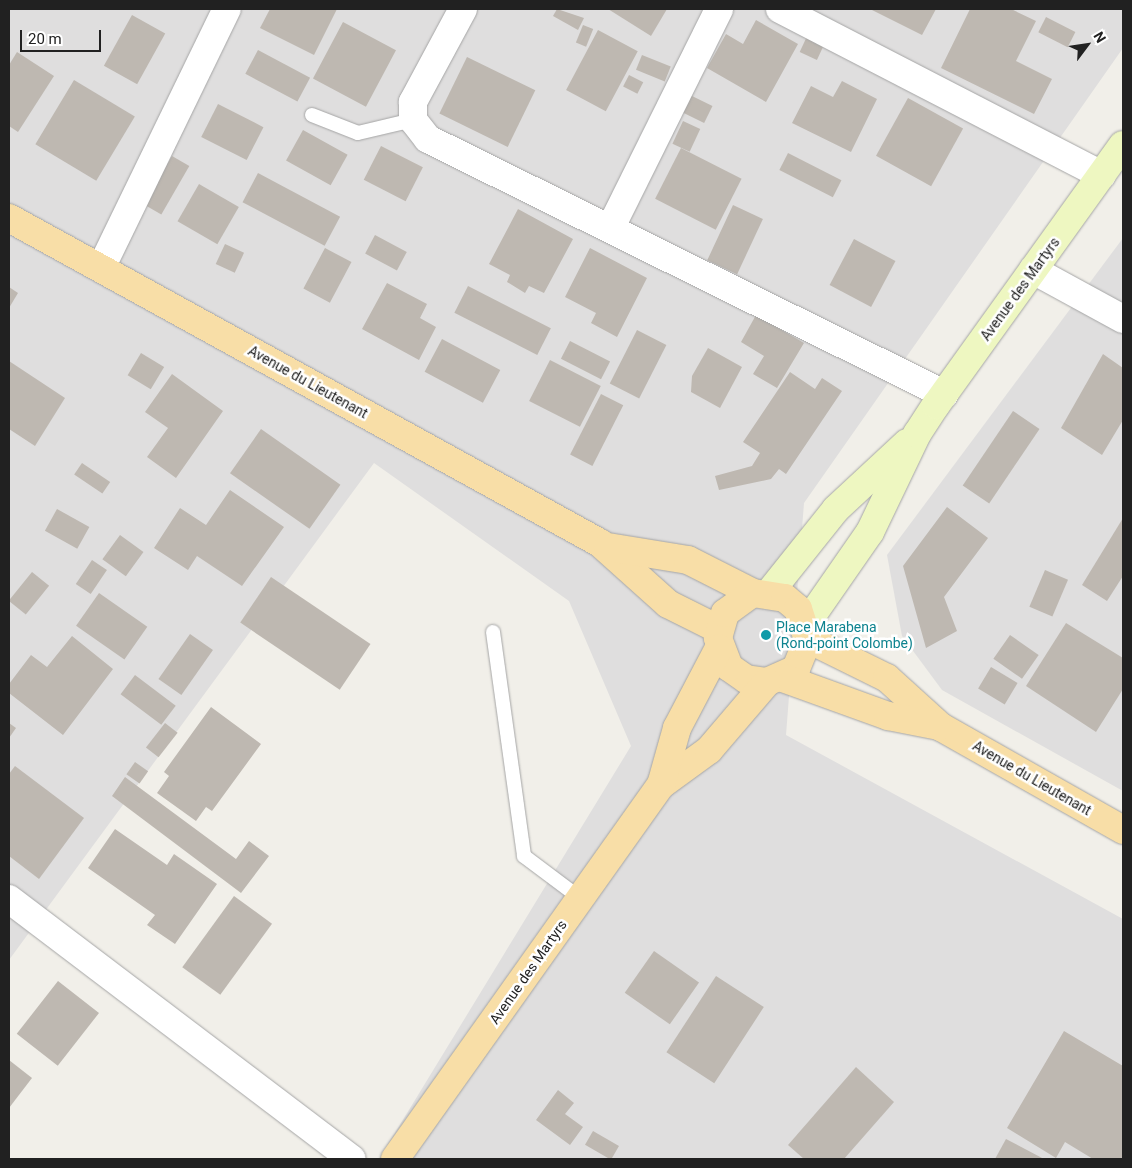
<!DOCTYPE html>
<html>
<head>
<meta charset="utf-8">
<style>
  body { margin:0 }
  #map { position:relative; width:1132px; height:1168px; overflow:hidden; background:#f1efe9; font-family:Roboto,sans-serif }
  div>[style] { position:absolute }
  .residential>* { inset:0; background:#dfdede }
  .building>* { inset:0; background:#beb8b1; transform-origin:0 0 }
  .roads { filter:drop-shadow(0 0 1px #a5a5a5) drop-shadow(0 0 1px #a5a5a5) }
  .service>* { height:14px; margin:-7px; padding:0 7px; transform-origin:7px; border-radius:7px; background:#fff }
  .minor>* { height:28px; margin:-14px; padding:0 14px; transform-origin:14px; border-radius:14px; background:#fff }
  .secondary>* { height:28px; margin:-14px; padding:0 14px; transform-origin:14px; border-radius:14px; background:#eef7c1 }
  .primary>* { height:28px; margin:-14px; padding:0 14px; transform-origin:14px; border-radius:14px; background:#f8dea7 }
  .dots>* { width:14px; height:14px; translate:-50% -50%; box-sizing:border-box; border:2px solid #fff; border-radius:50% }
  span { translate:-50% -50%; white-space:nowrap; text-align:center; line-height:1.15; -webkit-text-stroke:5px #fff; paint-order:stroke }
  .street-label { font-size:14px; color:#212121 }
  .culture-label { font-size:14px; color:#0d838f }
  .left { translate:0 -50%; text-align:left }
  .frame { position:absolute; inset:0; border:10px solid #212121; pointer-events:none }
  .north { position:absolute; left:1062px; top:20px; width:50px; height:50px; -webkit-text-stroke:4px #fff; paint-order:stroke; rotate:59deg; font-size:14px; font-weight:700; line-height:20px; text-align:center; color:#212121 }
  .north::after { content:''; display:block; margin:auto; width:18px; height:22px; background:#212121; clip-path:polygon(50% 0,100% 100%,50% 72%,0 100%) }
  .scale { position:absolute; left:20px; top:30px; width:81px; height:22px; box-sizing:border-box; border:2px solid #212121; border-top:0; padding-left:6px; font-size:15px; line-height:18px; white-space:nowrap; color:#212121; -webkit-text-stroke:4px #fff; paint-order:stroke }
</style>
</head>
<body>
<div id="map">
  <div class="residential">
    <i style="clip-path:polygon(9px 9px,1123px 9px,1123px 48px,804px 503px,786px 735px,1123px 919px,1123px 1159px,379px 1159px,631px 746px,569px 601px,374px 463px,9px 960px)"></i>
    <i style="clip-path:polygon(1123px 238px,1123px 791px,942px 690px,902px 636px,887px 555px)"></i>
  </div>
  <div class="building">
    <i style="clip-path:polygon(270px 9px,337px 9px,314px 55px,260px 28px)"></i>
    <i style="clip-path:polygon(557px 9px,584px 18px,578px 30px,553px 16px)"></i>
    <i style="clip-path:polygon(608px 9px,667px 9px,651px 36px)"></i>
    <i style="clip-path:polygon(870px 9px,936px 9px,922px 35px)"></i>
    <i style="clip-path:polygon(970px 9px,1011px 9px,1036px 21px,1016px 61px,1052px 79px,1034px 114px,941px 68px)"></i>
    <i style="left:132px;top:15px;width:38px;height:58px;rotate:29deg"></i>
    <i style="left:1046px;top:17px;width:33px;height:17px;rotate:27deg"></i>
    <i style="clip-path:polygon(756px 20px,798px 44px,766px 102px,707px 68px,726px 34px,743px 44px)"></i>
    <i style="left:343px;top:22px;width:60px;height:64px;rotate:28deg"></i>
    <i style="left:583px;top:25px;width:11px;height:19px;rotate:22deg"></i>
    <i style="left:598px;top:30px;width:45px;height:68px;rotate:28deg"></i>
    <i style="left:809px;top:32px;width:19px;height:22px;rotate:25deg"></i>
    <i style="left:258px;top:50px;width:59px;height:27px;rotate:28deg"></i>
    <i style="clip-path:polygon(17px 52px,54px 76px,18px 132px,9px 126px,9px 65px)"></i>
    <i style="left:642px;top:55px;width:31px;height:16px;rotate:22deg"></i>
    <i style="left:467px;top:57px;width:76px;height:63px;rotate:26deg"></i>
    <i style="left:629px;top:75px;width:16px;height:13px;rotate:27deg"></i>
    <i style="left:74px;top:80px;width:71px;height:75px;rotate:31deg"></i>
    <i style="clip-path:polygon(842px 81px,877px 99px,851px 152px,792px 123px,811px 86px,833px 97px)"></i>
    <i style="left:690px;top:95px;width:25px;height:19px;rotate:26deg"></i>
    <i style="left:908px;top:98px;width:63px;height:66px;rotate:29deg"></i>
    <i style="left:218px;top:104px;width:51px;height:37px;rotate:27deg"></i>
    <i style="left:683px;top:121px;width:19px;height:25px;rotate:25deg"></i>
    <i style="left:303px;top:130px;width:51px;height:35px;rotate:29deg"></i>
    <i style="left:381px;top:146px;width:47px;height:38px;rotate:27deg"></i>
    <i style="left:681px;top:148px;width:68px;height:57px;rotate:27deg"></i>
    <i style="left:788px;top:153px;width:60px;height:19px;rotate:27deg"></i>
    <i style="left:172px;top:156px;width:20px;height:56px;rotate:30deg"></i>
    <i style="left:258px;top:173px;width:93px;height:33px;rotate:28deg"></i>
    <i style="left:199px;top:184px;width:46px;height:43px;rotate:30deg"></i>
    <i style="left:733px;top:205px;width:33px;height:61px;rotate:25deg"></i>
    <i style="clip-path:polygon(518px 209px,573px 239px,544px 293px,529px 286px,525px 293px,507px 282px,510px 275px,489px 264px)"></i>
    <i style="left:375px;top:235px;width:36px;height:21px;rotate:28deg"></i>
    <i style="left:854px;top:239px;width:47px;height:52px;rotate:28deg"></i>
    <i style="left:225px;top:244px;width:21px;height:22px;rotate:25deg"></i>
    <i style="left:325px;top:248px;width:30px;height:46px;rotate:28deg"></i>
    <i style="clip-path:polygon(590px 248px,647px 278px,617px 337px,591px 323px,596px 313px,565px 297px)"></i>
    <i style="clip-path:polygon(387px 283px,427px 304px,420px 318px,436px 327px,419px 360px,362px 329px)"></i>
    <i style="left:468px;top:286px;width:93px;height:30px;rotate:27deg"></i>
    <i style="clip-path:polygon(9px 287px,18px 293px,9px 308px)"></i>
    <i style="clip-path:polygon(756px 315px,804px 343px,777px 388px,753px 374px,764px 356px,741px 342px)"></i>
    <i style="left:637px;top:330px;width:33px;height:60px;rotate:27deg"></i>
    <i style="left:442px;top:339px;width:66px;height:37px;rotate:28deg"></i>
    <i style="left:570px;top:341px;width:45px;height:20px;rotate:27deg"></i>
    <i style="clip-path:polygon(708px 348px,742px 367px,720px 408px,691px 392px,692px 376px)"></i>
    <i style="left:141px;top:353px;width:27px;height:26px;rotate:31deg"></i>
    <i style="clip-path:polygon(1103px 354px,1123px 368px,1123px 420px,1102px 455px,1061px 428px)"></i>
    <i style="left:550px;top:360px;width:57px;height:46px;rotate:27deg"></i>
    <i style="clip-path:polygon(9px 361px,65px 398px,35px 446px,9px 429px)"></i>
    <i style="clip-path:polygon(790px 372px,815px 389px,822px 378px,842px 391px,786px 474px,779px 469px,771px 479px,719px 490px,715px 476px,752px 466px,760px 453px,743px 442px)"></i>
    <i style="clip-path:polygon(172px 374px,223px 411px,176px 478px,147px 457px,168px 428px,145px 412px)"></i>
    <i style="left:601px;top:394px;width:25px;height:68px;rotate:27deg"></i>
    <i style="left:1013px;top:411px;width:32px;height:90px;rotate:34deg"></i>
    <i style="left:261px;top:429px;width:97px;height:54px;rotate:35deg"></i>
    <i style="left:82px;top:463px;width:34px;height:14px;rotate:34deg"></i>
    <i style="clip-path:polygon(230px 490px,284px 527px,242px 586px,197px 556px,188px 570px,154px 548px,180px 508px,206px 525px)"></i>
    <i style="clip-path:polygon(947px 507px,988px 538px,944px 597px,957px 631px,926px 648px,903px 566px)"></i>
    <i style="left:57px;top:509px;width:37px;height:25px;rotate:29deg"></i>
    <i style="clip-path:polygon(1123px 518px,1123px 576px,1107px 601px,1082px 585px)"></i>
    <i style="left:120px;top:535px;width:29px;height:30px;rotate:36deg"></i>
    <i style="left:92px;top:560px;width:18px;height:29px;rotate:34deg"></i>
    <i style="left:1045px;top:570px;width:25px;height:40px;rotate:23deg"></i>
    <i style="left:32px;top:572px;width:22px;height:37px;rotate:39deg"></i>
    <i style="left:271px;top:577px;width:120px;height:55px;rotate:34deg"></i>
    <i style="left:99px;top:593px;width:59px;height:40px;rotate:35deg"></i>
    <i style="clip-path:polygon(1066px 623px,1123px 658px,1123px 689px,1096px 732px,1026px 686px)"></i>
    <i style="left:190px;top:634px;width:28px;height:55px;rotate:35deg"></i>
    <i style="left:1010px;top:635px;width:35px;height:29px;rotate:35deg"></i>
    <i style="clip-path:polygon(72px 636px,113px 669px,63px 735px,9px 693px,9px 684px,31px 655px,47px 667px)"></i>
    <i style="left:991px;top:667px;width:31px;height:25px;rotate:31deg"></i>
    <i style="left:135px;top:675px;width:51px;height:24px;rotate:37deg"></i>
    <i style="clip-path:polygon(211px 707px,261px 744px,212px 811px,206px 807px,196px 821px,157px 793px,169px 776px,164px 772px)"></i>
    <i style="clip-path:polygon(9px 723px,16px 728px,9px 738px)"></i>
    <i style="left:165px;top:723px;width:16px;height:31px;rotate:38deg"></i>
    <i style="left:135px;top:762px;width:16px;height:15px;rotate:35deg"></i>
    <i style="clip-path:polygon(15px 766px,84px 818px,39px 879px,9px 856px,9px 774px)"></i>
    <i style="clip-path:polygon(125px 777px,236px 859px,249px 841px,269px 856px,241px 893px,112px 796px)"></i>
    <i style="clip-path:polygon(115px 829px,167px 865px,174px 854px,217px 884px,175px 944px,147px 925px,155px 915px,88px 868px)"></i>
    <i style="left:234px;top:896px;width:47px;height:88px;rotate:36deg"></i>
    <i style="left:654px;top:951px;width:55px;height:51px;rotate:35deg"></i>
    <i style="left:716px;top:976px;width:57px;height:91px;rotate:33deg"></i>
    <i style="left:58px;top:981px;width:52px;height:67px;rotate:38deg"></i>
    <i style="clip-path:polygon(1064px 1031px,1123px 1066px,1123px 1159px,1093px 1159px,1065px 1142px,1056px 1158px,1007px 1128px)"></i>
    <i style="clip-path:polygon(9px 1060px,32px 1078px,9px 1108px)"></i>
    <i style="clip-path:polygon(856px 1067px,894px 1102px,844px 1159px,804px 1159px,788px 1145px)"></i>
    <i style="clip-path:polygon(558px 1090px,574px 1103px,565px 1114px,583px 1127px,570px 1145px,536px 1120px)"></i>
    <i style="left:593px;top:1131px;width:30px;height:16px;rotate:30deg"></i>
    <i style="clip-path:polygon(1006px 1139px,1044px 1159px,995px 1159px)"></i>
  </div>
  <div class="roads">
    <div class="service">
      <i style="left:312px;top:115px;width:49px;rotate:21.4deg"></i>
      <i style="left:358px;top:133px;width:57px;rotate:-13.3deg"></i>
      <i style="left:493px;top:632px;width:226px;rotate:82.1deg"></i>
      <i style="left:524px;top:856px;width:70px;rotate:36.9deg"></i>
    </div>
    <div class="minor">
      <i style="left:463px;top:9px;width:106px;rotate:118.3deg"></i>
      <i style="left:413px;top:102px;width:18px;rotate:90deg"></i>
      <i style="left:413px;top:120px;width:24px;rotate:52deg"></i>
      <i style="left:428px;top:139px;width:576px;rotate:26.3deg"></i>
      <i style="left:780px;top:9px;width:362px;rotate:27.3deg"></i>
      <i style="left:611px;top:227px;width:243px;rotate:-63.6deg"></i>
      <i style="left:101px;top:268px;width:288px;rotate:-64.1deg"></i>
      <i style="left:1033px;top:270px;width:102px;rotate:28.6deg"></i>
      <i style="left:9px;top:899px;width:430px;rotate:37.2deg"></i>
    </div>
    <div class="secondary">
      <i style="left:769px;top:593px;width:107px;rotate:-51.4deg"></i>
      <i style="left:836px;top:509px;width:97px;rotate:-42.9deg"></i>
      <i style="left:806px;top:624px;width:112px;rotate:-55.2deg"></i>
      <i style="left:870px;top:532px;width:109px;rotate:-64.4deg"></i>
      <i style="left:917px;top:434px;width:35px;rotate:-57deg"></i>
      <i style="left:936px;top:405px;width:320px;rotate:-54.3deg"></i>
    </div>
    <div class="primary">
      <i style="left:9px;top:218px;width:674px;rotate:28.81deg"></i>
      <i style="left:600px;top:543px;width:91px;rotate:41.9deg"></i>
      <i style="left:668px;top:604px;width:56px;rotate:26.6deg"></i>
      <i style="left:608px;top:547px;width:81px;rotate:9.2deg"></i>
      <i style="left:688px;top:560px;width:73px;rotate:26.9deg"></i>
      <i style="left:753px;top:593px;width:32px;rotate:9deg"></i>
      <i style="left:785px;top:598px;width:17px;rotate:40deg"></i>
      <i style="left:798px;top:609px;width:32px;rotate:72deg"></i>
      <i style="left:808px;top:639px;width:32px;rotate:112deg"></i>
      <i style="left:796px;top:669px;width:32px;rotate:156deg"></i>
      <i style="left:767px;top:682px;width:21px;rotate:-172deg"></i>
      <i style="left:746px;top:679px;width:21px;rotate:-145deg"></i>
      <i style="left:729px;top:667px;width:31px;rotate:-111deg"></i>
      <i style="left:718px;top:638px;width:26px;rotate:-74deg"></i>
      <i style="left:725px;top:613px;width:34px;rotate:-36deg"></i>
      <i style="left:808px;top:639px;width:88px;rotate:26.3deg"></i>
      <i style="left:887px;top:678px;width:73px;rotate:42.2deg"></i>
      <i style="left:941px;top:727px;width:209px;rotate:29.5deg"></i>
      <i style="left:783px;top:678px;width:112px;rotate:19.9deg"></i>
      <i style="left:888px;top:716px;width:52px;rotate:11.1deg"></i>
      <i style="left:661px;top:785px;width:59px;rotate:-36.1deg"></i>
      <i style="left:709px;top:750px;width:89px;rotate:-49.5deg"></i>
      <i style="left:395px;top:1159px;width:459px;rotate:-54.6deg"></i>
      <i style="left:661px;top:785px;width:59px;rotate:-74.3deg"></i>
      <i style="left:677px;top:728px;width:90px;rotate:-62.3deg"></i>
    </div>
  </div>
  <div class="dots">
    <i style="left:766px;top:635px;background:#0f9aa8"></i>
  </div>
  <div class="street-label">
    <span style="left:1020px;top:289px;rotate:-54deg">Avenue des Martyrs</span>
    <span style="left:308px;top:382px;rotate:29deg">Avenue du Lieutenant</span>
    <span style="left:1032px;top:778px;rotate:30deg">Avenue du Lieutenant</span>
    <span style="left:528px;top:972px;rotate:-55deg">Avenue des Martyrs</span>
  </div>
  <div class="culture-label">
    <span class="left" style="left:776px;top:635px">Place Marabena<br>(Rond-point Colombe)</span>
  </div>
  <div class="frame"></div>
  <div class="north">N</div>
  <div class="scale">20 m</div>
</div>
</body>
</html>
